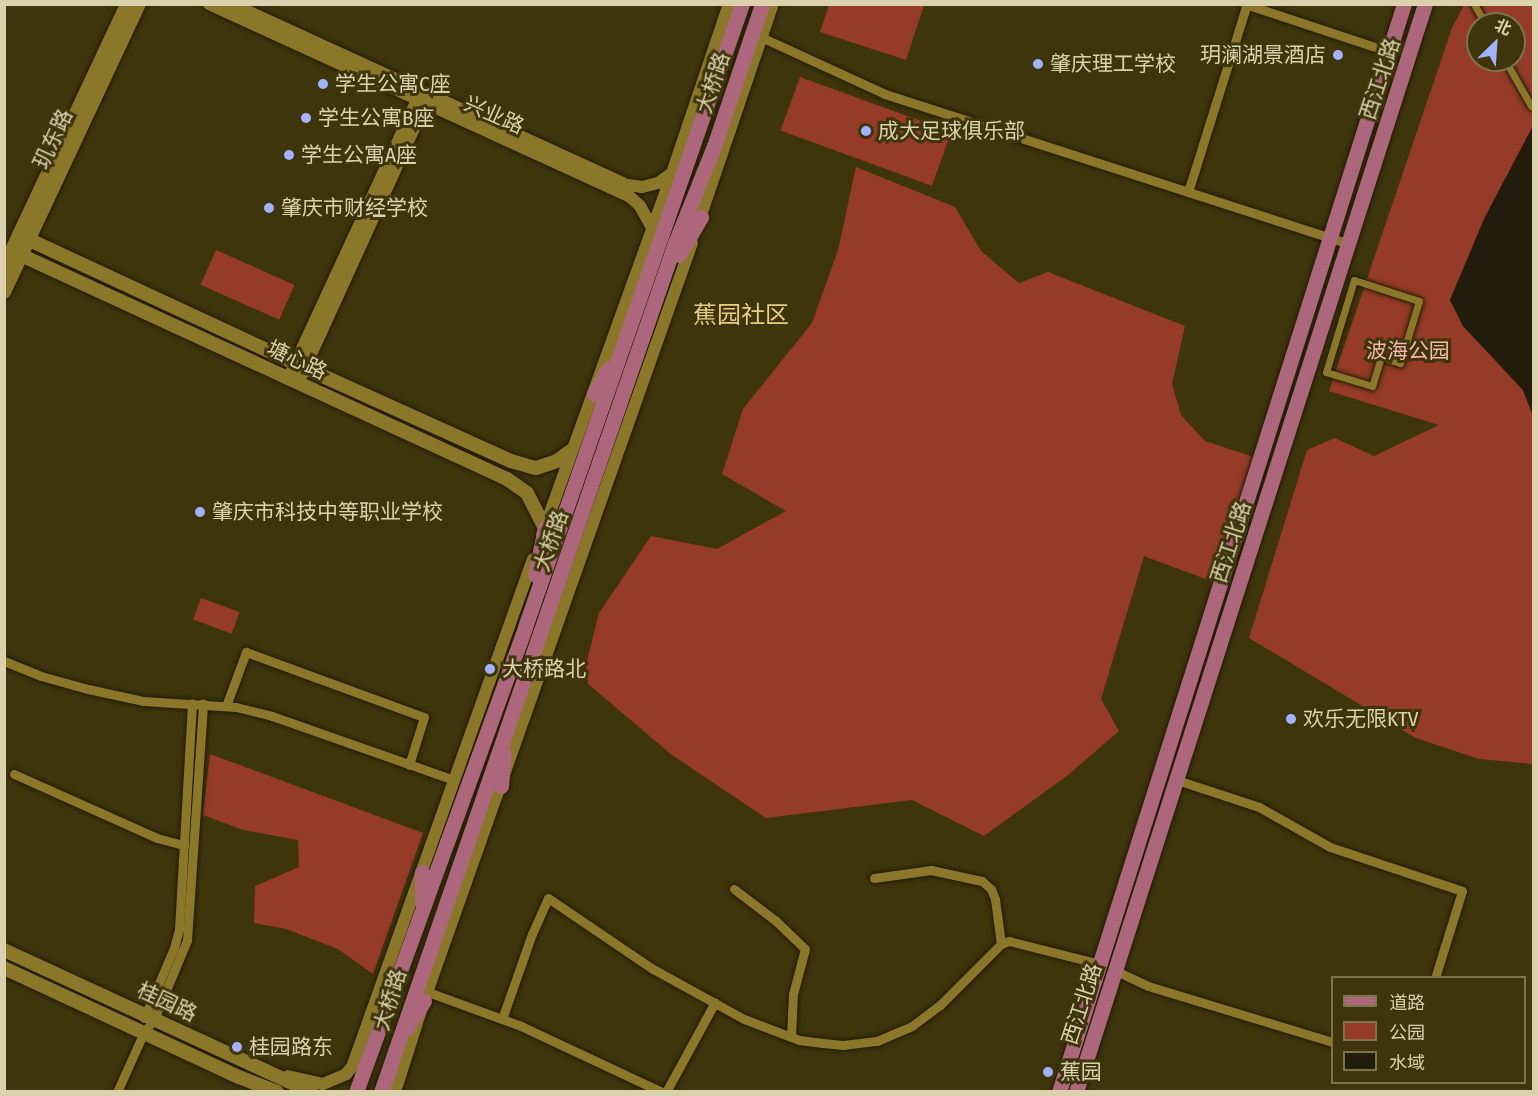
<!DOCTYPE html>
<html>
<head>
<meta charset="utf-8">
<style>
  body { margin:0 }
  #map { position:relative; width:1538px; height:1096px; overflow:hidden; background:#3f350c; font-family:"Fira Sans Condensed","Noto Sans SC",sans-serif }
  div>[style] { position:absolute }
  .green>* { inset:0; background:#953b28; transform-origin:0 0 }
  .water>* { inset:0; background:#211c0c }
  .roads { filter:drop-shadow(0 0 2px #231d05) drop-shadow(0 0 2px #231d05) }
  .pedestrian>* { height:7px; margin:-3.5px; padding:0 3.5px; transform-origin:3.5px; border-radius:3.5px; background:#8b772a }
  .minor>* { height:9px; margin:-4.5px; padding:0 4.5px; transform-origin:4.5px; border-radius:4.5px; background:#8b772a }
  .tertiary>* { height:12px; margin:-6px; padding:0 6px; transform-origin:6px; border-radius:6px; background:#8b772a }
  .secondary>* { height:14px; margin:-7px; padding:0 7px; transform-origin:7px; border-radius:7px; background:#8b772a }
  .primary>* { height:15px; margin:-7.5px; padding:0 7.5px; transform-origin:7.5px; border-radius:7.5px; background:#ac677c }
  .dots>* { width:16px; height:16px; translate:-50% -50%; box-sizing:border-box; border:3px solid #3f350c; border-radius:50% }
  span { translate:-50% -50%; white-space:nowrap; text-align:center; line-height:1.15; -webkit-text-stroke:6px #3f350c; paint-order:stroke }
  .poi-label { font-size:21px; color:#dbd1ad }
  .right { translate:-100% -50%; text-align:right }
  .left { translate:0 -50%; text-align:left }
  .street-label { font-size:21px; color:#dbd1ad }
  .park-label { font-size:21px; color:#f2b8aa }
  .quarter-label { font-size:24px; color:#e4ce83 }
  .frame { position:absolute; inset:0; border:6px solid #dbd1ad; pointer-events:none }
  .legend { position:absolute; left:1331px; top:976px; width:195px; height:108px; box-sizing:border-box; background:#3f350c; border:2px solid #7d734c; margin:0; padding:8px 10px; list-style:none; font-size:18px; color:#dbd1ad }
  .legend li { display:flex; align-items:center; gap:12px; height:30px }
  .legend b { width:30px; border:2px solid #7d734c }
  .north { position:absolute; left:1466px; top:12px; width:60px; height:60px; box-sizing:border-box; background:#3f350c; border:2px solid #7d734c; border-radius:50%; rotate:25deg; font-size:16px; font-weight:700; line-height:24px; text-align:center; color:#dbd1ad }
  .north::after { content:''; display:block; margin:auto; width:21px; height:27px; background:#a2b2fd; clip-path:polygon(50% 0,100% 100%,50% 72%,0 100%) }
</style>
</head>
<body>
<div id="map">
  <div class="green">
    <i style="clip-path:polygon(829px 5px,924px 5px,906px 60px,820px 32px)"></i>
    <i style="clip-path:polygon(evenodd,1464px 5px,1533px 5px,1533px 126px,1485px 217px,1450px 300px,1463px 326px,1523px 390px,1533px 416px,1533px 764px,1479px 759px,1416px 738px,1249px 638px,1307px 450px,1335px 438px,1374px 456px,1439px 425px,1329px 391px,1452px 28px,1464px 5px,1478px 24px,1514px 24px,1514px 60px,1478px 60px,1478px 24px)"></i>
    <i style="left:800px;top:77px;width:161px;height:57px;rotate:20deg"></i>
    <i style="clip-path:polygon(856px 167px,955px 207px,981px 251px,1019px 283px,1048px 272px,1185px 326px,1172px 384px,1181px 415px,1205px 441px,1257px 458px,1216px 583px,1144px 556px,1101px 699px,1119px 731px,1068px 775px,984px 836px,912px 800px,766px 818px,672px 755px,588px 684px,586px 665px,599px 613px,651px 536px,717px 549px,786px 511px,722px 474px,743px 409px,812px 323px,838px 250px)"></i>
    <i style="left:216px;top:250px;width:86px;height:38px;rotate:24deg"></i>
    <i style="left:201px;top:598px;width:41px;height:23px;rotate:20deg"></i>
    <i style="clip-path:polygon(210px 754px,423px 833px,373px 974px,338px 949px,286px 929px,254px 923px,255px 886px,299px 867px,298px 840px,243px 830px,203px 815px)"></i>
  </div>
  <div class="water">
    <i style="clip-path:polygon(1533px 126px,1533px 416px,1523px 390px,1463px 326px,1450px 300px,1485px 217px)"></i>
  </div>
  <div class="roads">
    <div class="pedestrian">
      <i style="left:1474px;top:4px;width:23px;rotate:61deg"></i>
      <i style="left:1505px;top:60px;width:53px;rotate:60.5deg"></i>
      <i style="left:1354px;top:280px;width:68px;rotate:17.9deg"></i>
      <i style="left:1419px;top:301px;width:65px;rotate:107deg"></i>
      <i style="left:1400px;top:363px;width:20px;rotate:-162deg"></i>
      <i style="left:1381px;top:357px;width:30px;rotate:107deg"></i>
      <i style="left:1372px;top:386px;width:48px;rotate:-163.1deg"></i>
      <i style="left:1326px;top:372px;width:96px;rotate:-73.1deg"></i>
    </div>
    <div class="minor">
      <i style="left:1245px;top:4px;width:153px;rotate:18.3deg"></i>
      <i style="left:761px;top:37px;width:136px;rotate:24.7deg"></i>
      <i style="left:885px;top:94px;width:488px;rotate:17.9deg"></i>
      <i style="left:1188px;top:192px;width:197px;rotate:-72.6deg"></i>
      <i style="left:4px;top:661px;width:40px;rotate:22deg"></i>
      <i style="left:41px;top:676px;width:49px;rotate:15.5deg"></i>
      <i style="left:88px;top:689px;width:56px;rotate:12.3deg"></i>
      <i style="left:143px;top:701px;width:93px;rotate:3.7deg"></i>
      <i style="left:236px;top:707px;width:37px;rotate:14deg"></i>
      <i style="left:272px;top:716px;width:193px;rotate:19.4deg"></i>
      <i style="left:226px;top:706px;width:58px;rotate:-69.7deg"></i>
      <i style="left:246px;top:652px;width:189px;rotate:20.1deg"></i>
      <i style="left:424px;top:717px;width:50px;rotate:107.4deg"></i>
      <i style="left:14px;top:774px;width:157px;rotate:24.1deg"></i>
      <i style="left:157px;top:838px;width:28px;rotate:15deg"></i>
      <i style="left:1177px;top:780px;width:86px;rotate:18.2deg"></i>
      <i style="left:1259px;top:807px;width:81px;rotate:29.4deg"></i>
      <i style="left:1330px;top:847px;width:139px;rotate:18.4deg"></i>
      <i style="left:1462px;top:891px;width:91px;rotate:107.2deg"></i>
      <i style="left:874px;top:878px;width:58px;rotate:-8deg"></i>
      <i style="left:931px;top:870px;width:52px;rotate:12.2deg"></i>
      <i style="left:982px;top:881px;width:12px;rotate:42deg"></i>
      <i style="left:991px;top:889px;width:11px;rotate:68deg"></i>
      <i style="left:995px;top:899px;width:45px;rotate:82.4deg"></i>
      <i style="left:734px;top:889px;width:53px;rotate:37.3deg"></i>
      <i style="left:776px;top:921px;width:40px;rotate:44deg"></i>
      <i style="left:805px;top:949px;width:47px;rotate:104.9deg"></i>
      <i style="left:793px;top:994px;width:43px;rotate:92.7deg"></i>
      <i style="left:1114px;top:970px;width:38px;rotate:25deg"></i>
      <i style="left:1148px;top:986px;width:192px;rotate:16.9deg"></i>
      <i style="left:428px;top:992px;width:99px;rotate:20.1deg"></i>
      <i style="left:521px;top:1026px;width:156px;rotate:25.1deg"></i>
      <i style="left:144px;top:1018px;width:76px;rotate:-66.8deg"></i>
      <i style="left:174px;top:948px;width:20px;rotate:-75deg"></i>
      <i style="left:179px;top:929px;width:226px;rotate:-86.7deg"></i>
      <i style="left:502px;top:1019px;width:90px;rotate:-70.6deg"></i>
      <i style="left:532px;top:934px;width:39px;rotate:-66deg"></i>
      <i style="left:548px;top:898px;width:127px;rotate:34.1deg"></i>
      <i style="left:653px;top:969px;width:104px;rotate:28.8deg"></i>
      <i style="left:744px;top:1019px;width:59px;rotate:20.9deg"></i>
      <i style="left:799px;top:1040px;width:24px;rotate:7deg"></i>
      <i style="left:823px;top:1043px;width:20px;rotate:6deg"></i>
      <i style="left:843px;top:1045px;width:34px;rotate:-7deg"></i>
      <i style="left:877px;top:1041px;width:38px;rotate:-23deg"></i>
      <i style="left:912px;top:1026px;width:35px;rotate:-37deg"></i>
      <i style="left:940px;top:1005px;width:86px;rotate:-45deg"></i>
      <i style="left:1001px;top:944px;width:9px;rotate:-21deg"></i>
      <i style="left:1009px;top:941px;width:93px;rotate:14.3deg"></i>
      <i style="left:117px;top:1092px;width:66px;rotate:-65.8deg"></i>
      <i style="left:144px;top:1032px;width:16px;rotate:-52deg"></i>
      <i style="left:154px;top:1019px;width:86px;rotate:-67.3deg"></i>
      <i style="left:187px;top:940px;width:237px;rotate:-86.1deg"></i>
      <i style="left:666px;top:1092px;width:102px;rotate:-61.4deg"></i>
    </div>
    <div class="tertiary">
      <i style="left:209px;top:4px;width:462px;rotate:24.6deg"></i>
      <i style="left:629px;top:196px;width:15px;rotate:42deg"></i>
      <i style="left:640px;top:206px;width:26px;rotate:61deg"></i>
      <i style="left:232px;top:4px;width:435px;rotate:24.6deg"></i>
      <i style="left:628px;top:185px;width:14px;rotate:8deg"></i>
      <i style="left:642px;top:187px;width:16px;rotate:-14deg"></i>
      <i style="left:658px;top:183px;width:17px;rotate:-36deg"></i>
      <i style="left:698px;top:224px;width:232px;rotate:-71.2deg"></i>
      <i style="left:288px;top:379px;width:315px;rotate:-65.2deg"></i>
      <i style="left:298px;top:383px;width:313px;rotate:-65.5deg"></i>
      <i style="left:542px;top:535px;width:385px;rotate:-70.2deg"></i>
      <i style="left:672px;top:173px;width:178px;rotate:-71.4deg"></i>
      <i style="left:288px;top:1076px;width:36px;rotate:13deg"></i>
      <i style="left:323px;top:1084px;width:25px;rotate:-23deg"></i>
      <i style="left:346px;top:1074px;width:9px;rotate:-49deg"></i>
      <i style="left:352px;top:1067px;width:539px;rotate:-70.39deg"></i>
      <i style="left:395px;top:1092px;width:96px;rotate:-72.3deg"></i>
      <i style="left:424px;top:1001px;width:804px;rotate:-70.53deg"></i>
    </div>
    <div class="secondary">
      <i style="left:19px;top:235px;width:315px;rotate:24.9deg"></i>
      <i style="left:305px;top:368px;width:226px;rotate:24.3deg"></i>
      <i style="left:511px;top:461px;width:26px;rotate:16deg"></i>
      <i style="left:536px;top:468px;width:22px;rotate:-18deg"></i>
      <i style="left:557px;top:461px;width:17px;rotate:-36deg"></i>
      <i style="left:12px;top:251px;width:545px;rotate:24.73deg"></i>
      <i style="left:507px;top:479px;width:24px;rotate:35deg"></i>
      <i style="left:527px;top:493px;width:39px;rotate:63deg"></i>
      <i style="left:4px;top:267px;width:290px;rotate:-64.9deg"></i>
      <i style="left:4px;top:292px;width:318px;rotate:-64.9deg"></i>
      <i style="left:4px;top:950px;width:339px;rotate:24.8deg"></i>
      <i style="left:4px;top:968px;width:259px;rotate:24.9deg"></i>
      <i style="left:239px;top:1077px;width:41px;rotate:21.5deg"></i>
    </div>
    <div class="primary">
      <i style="left:679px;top:255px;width:44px;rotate:-59.9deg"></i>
      <i style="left:594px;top:394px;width:29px;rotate:-61deg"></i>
      <i style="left:535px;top:575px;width:48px;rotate:-78deg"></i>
      <i style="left:501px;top:786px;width:33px;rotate:-85deg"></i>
      <i style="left:422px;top:902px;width:30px;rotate:-90deg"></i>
      <i style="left:407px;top:1028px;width:32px;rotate:-58deg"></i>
      <i style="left:356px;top:1092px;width:495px;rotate:-70deg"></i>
      <i style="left:525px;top:627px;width:660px;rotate:-70.8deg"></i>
      <i style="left:381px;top:1092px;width:898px;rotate:-70.9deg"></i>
      <i style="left:675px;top:243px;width:105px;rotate:-68.1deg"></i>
      <i style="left:714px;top:146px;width:150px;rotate:-71.3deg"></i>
      <i style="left:1059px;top:1092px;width:1141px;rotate:-72.41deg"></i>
      <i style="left:1076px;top:1092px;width:1143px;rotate:-72.22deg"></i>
    </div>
  </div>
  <div class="dots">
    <i style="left:1338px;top:55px;background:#a2b2fd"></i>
    <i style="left:1038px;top:64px;background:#a2b2fd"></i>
    <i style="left:323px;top:84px;background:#a2b2fd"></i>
    <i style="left:306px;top:118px;background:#a2b2fd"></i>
    <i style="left:866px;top:131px;background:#a2b2fd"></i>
    <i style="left:289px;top:155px;background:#a2b2fd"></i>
    <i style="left:269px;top:208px;background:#a2b2fd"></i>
    <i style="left:200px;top:512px;background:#a2b2fd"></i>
    <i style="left:490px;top:669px;background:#a2b2fd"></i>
    <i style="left:1291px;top:719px;background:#a2b2fd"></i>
    <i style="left:237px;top:1047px;background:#a2b2fd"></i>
    <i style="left:1048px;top:1072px;background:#a2b2fd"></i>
  </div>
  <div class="poi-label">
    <span class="right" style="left:1326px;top:55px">玥澜湖景酒店</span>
    <span class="left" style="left:1050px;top:64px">肇庆理工学校</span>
    <span class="left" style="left:335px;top:84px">学生公寓C座</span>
    <span class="left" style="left:318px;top:118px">学生公寓B座</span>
    <span class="left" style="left:878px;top:131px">成大足球俱乐部</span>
    <span class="left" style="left:301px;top:155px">学生公寓A座</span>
    <span class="left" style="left:281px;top:208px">肇庆市财经学校</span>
    <span class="left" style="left:212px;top:512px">肇庆市科技中等职业学校</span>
    <span class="left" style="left:502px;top:669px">大桥路北</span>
    <span class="left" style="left:1303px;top:719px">欢乐无限KTV</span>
    <span class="left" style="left:249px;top:1047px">桂园路东</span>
    <span class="left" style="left:1060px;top:1072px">蕉园</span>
  </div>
  <div class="street-label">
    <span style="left:1380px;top:79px;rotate:-72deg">西江北路</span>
    <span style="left:713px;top:83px;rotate:-72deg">大桥路</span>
    <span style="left:494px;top:115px;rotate:24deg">兴业路</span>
    <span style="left:53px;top:139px;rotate:-65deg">玑东路</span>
    <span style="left:297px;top:360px;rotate:25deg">塘心路</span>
    <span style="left:551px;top:541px;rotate:-71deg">大桥路</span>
    <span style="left:1231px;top:542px;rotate:-72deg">西江北路</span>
    <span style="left:390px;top:1000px;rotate:-73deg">大桥路</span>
    <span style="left:167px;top:1002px;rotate:25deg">桂园路</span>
    <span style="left:1082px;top:1004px;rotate:-72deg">西江北路</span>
  </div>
  <div class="park-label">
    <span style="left:1408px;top:351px">波海公园</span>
  </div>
  <div class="quarter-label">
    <span style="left:741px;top:316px">蕉园社区</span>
  </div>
  <div class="frame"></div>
  <ul class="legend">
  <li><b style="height:8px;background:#ac677c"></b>道路</li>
  <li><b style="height:16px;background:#953b28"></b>公园</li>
  <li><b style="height:16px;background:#211c0c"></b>水域</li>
  </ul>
  <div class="north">北</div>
</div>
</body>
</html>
